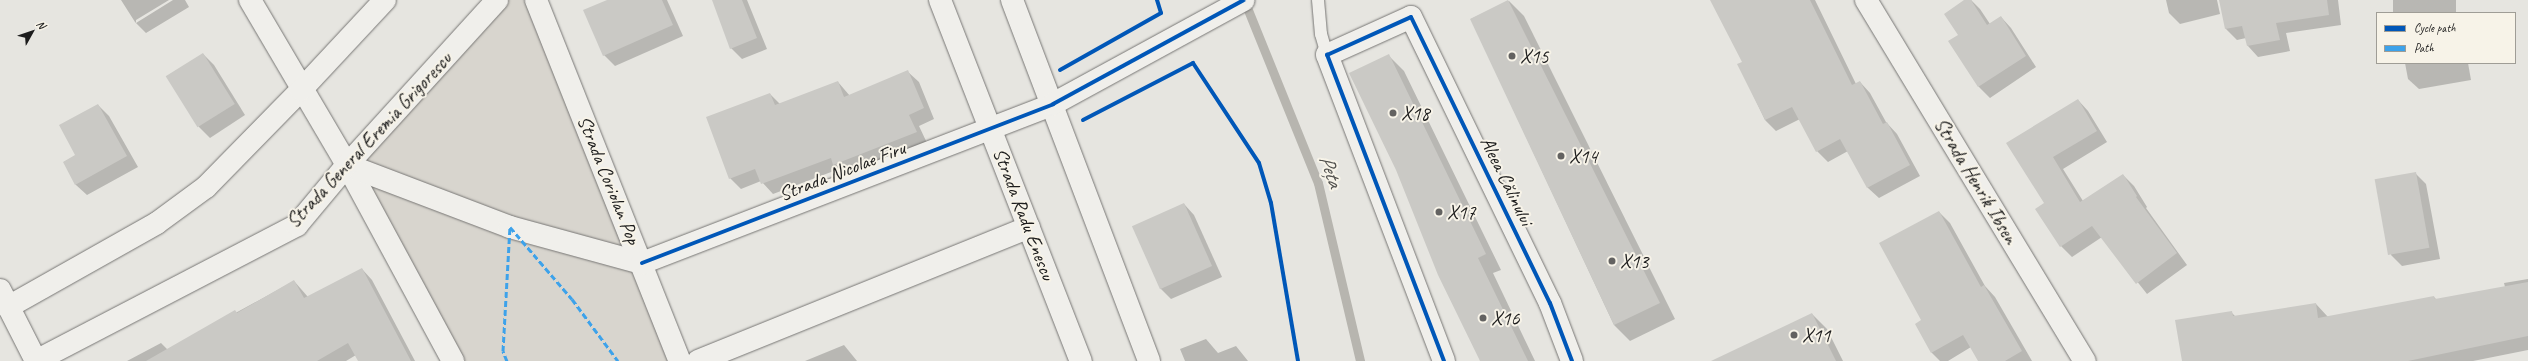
<!DOCTYPE html>
<html>
<head>
<meta charset="utf-8">
<style>
  body { margin:0 }
  #map { position:relative; width:2528px; height:361px; overflow:hidden; background:#e6e5e0; font-family:Caveat,sans-serif }
  div>[style] { position:absolute }
  .green>* { inset:0; background:#d8d5ce }
  .shadow>* { inset:0; background:#0003; transform-origin:0 0 }
  .stream>* { height:9px; margin:-4.5px; padding:0 4.5px; transform-origin:4.5px; border-radius:4.5px; background:#b7b5af }
  .building>* { inset:0; background:#cac9c5; transform-origin:0 0 }
  .roads { filter:drop-shadow(0 0 1px #777674) drop-shadow(0 0 1px #777674) }
  .lane>* { height:12px; margin:-6px; padding:0 6px; transform-origin:6px; border-radius:6px; background:#f0efeb }
  .street>* { height:22px; margin:-11px; padding:0 11px; transform-origin:11px; border-radius:11px; background:#f0efeb }
  .quiet>* { height:3px; margin-top:-1.5px; transform-origin:0; background:repeating-linear-gradient(90deg,#3da2ea 0 6px,transparent 0 9px) }
  .cycleway>* { height:4px; margin:-2px; padding:0 2px; transform-origin:2px; border-radius:2px; background:#0057b8 }
  .dots>* { width:11px; height:11px; translate:-50% -50%; box-sizing:border-box; border:2px solid #f7f3e8; border-radius:50% }
  span { translate:-50% -50%; white-space:nowrap; text-align:center; line-height:1.15; -webkit-text-stroke:4px #f7f3e8; paint-order:stroke }
  .poi-label { font-size:20px; color:#1c1c1c }
  .left { translate:0 -50%; text-align:left }
  .street-label { font-size:20px; color:#1c1c1c }
  .water-label { font-size:21px; color:#52514e; font-style:italic }
  .legend { position:absolute; left:2376px; top:12px; width:140px; height:52px; box-sizing:border-box; background:#f7f3e8; border:1px solid #9f9d96; margin:0; padding:5px 7px; list-style:none; font-size:12px; color:#1c1c1c }
  .legend li { display:flex; align-items:center; gap:8px; height:20px }
  .legend b { width:20px; border:1px solid #9f9d96 }
  .north { position:absolute; left:12px; top:12px; width:40px; height:40px; -webkit-text-stroke:3px #f7f3e8; paint-order:stroke; rotate:50deg; font-size:11px; font-weight:700; line-height:16px; text-align:center; color:#1c1c1c }
  .north::after { content:''; display:block; margin:auto; width:14px; height:18px; background:#1c1c1c; clip-path:polygon(50% 0,100% 100%,50% 72%,0 100%) }
</style>
</head>
<body>
<div id="map">
  <div class="green">
    <i style="clip-path:polygon(497px 0,536px 0,680px 361px,453px 361px,347px 165px)"></i>
  </div>
  <div class="shadow">
    <i style="clip-path:polygon(121px 0,169px 0,136px 20px,136px 23px,173px 0,185px 0,189px 7px,146px 33px,135px 22px)"></i>
    <i style="clip-path:polygon(610px 0,667px 0,683px 36px,615px 66px,604px 55px)"></i>
    <i style="clip-path:polygon(715px 0,747px 0,767px 49px,742px 59px,731px 48px)"></i>
    <i style="clip-path:polygon(1711px 0,1815px 0,1856px 84px,1860px 82px,1870px 93px,1886px 122px,1897px 134px,1920px 176px,1879px 198px,1868px 188px,1848px 151px,1828px 162px,1817px 151px,1800px 119px,1776px 131px,1765px 120px,1739px 65px,1743px 62px)"></i>
    <i style="clip-path:polygon(1966px 0,1971px 0,1980px 9px,1990px 24px,2001px 17px,2011px 28px,2036px 67px,1990px 98px,1979px 87px,1950px 42px,1959px 36px)"></i>
    <i style="clip-path:polygon(2166px 0,2217px 0,2220px 14px,2180px 24px,2169px 13px)"></i>
    <i style="clip-path:polygon(2220px 0,2338px 0,2341px 25px,2286px 33px,2290px 51px,2258px 57px,2248px 46px,2246px 38px,2237px 40px,2226px 29px)"></i>
    <i style="left:2393px;top:0;width:63px;height:13px"></i>
    <i style="clip-path:polygon(1509px 1px,1524px 16px,1675px 319px,1630px 341px,1614px 325px,1471px 19px)"></i>
    <i style="clip-path:polygon(203px 54px,214px 65px,245px 115px,210px 138px,199px 127px,168px 76px)"></i>
    <i style="clip-path:polygon(1388px 55px,1404px 71px,1501px 270px,1493px 273px,1535px 361px,1481px 361px,1397px 170px)"></i>
    <i style="clip-path:polygon(2405px 63px,2468px 63px,2471px 80px,2419px 89px,2408px 79px)"></i>
    <i style="clip-path:polygon(908px 72px,919px 82px,934px 119px,919px 126px,927px 143px,845px 175px,839px 169px,773px 194px,761px 181px,741px 189px,730px 178px,770px 94px,780px 104px,838px 82px,850px 96px)"></i>
    <i style="clip-path:polygon(2078px 100px,2088px 111px,2107px 142px,2063px 169px,2083px 201px,2123px 175px,2134px 186px,2147px 207px,2146px 208px,2187px 265px,2147px 294px,2102px 237px,2072px 257px,2061px 246px,2037px 209px,2046px 203px,2008px 143px)"></i>
    <i style="clip-path:polygon(98px 105px,109px 116px,138px 167px,87px 195px,76px 185px,64px 162px,77px 155px)"></i>
    <i style="clip-path:polygon(2415px 173px,2426px 184px,2440px 259px,2402px 266px,2391px 255px)"></i>
    <i style="clip-path:polygon(1184px 204px,1194px 215px,1222px 277px,1171px 299px,1160px 288px)"></i>
    <i style="clip-path:polygon(1939px 212px,1950px 223px,1985px 286px,1995px 297px,2032px 361px,1979px 361px,1971px 347px,1948px 361px,1940px 361px,1932px 353px,1916px 324px,1922px 321px)"></i>
    <i style="clip-path:polygon(362px 269px,372px 280px,415px 361px,359px 361px,356px 355px,346px 361px,127px 361px,161px 343px,168px 350px,294px 281px,308px 297px)"></i>
    <i style="clip-path:polygon(2528px 279px,2528px 350px,2473px 361px,2183px 361px,2231px 312px,2236px 317px,2316px 304px,2328px 317px,2434px 297px,2437px 300px,2505px 287px,2504px 283px)"></i>
    <i style="clip-path:polygon(1812px 314px,1827px 329px,1843px 361px,1717px 361px)"></i>
    <i style="clip-path:polygon(1206px 339px,1218px 353px,1236px 346px,1248px 361px,1185px 361px,1180px 349px)"></i>
    <i style="clip-path:polygon(844px 345px,857px 361px,805px 361px)"></i>
  </div>
  <div class="stream">
    <i style="left:1244px;top:0;width:197px;rotate:68deg"></i>
    <i style="left:1318px;top:183px;width:183px;rotate:76.7deg"></i>
  </div>
  <div class="building">
    <i style="clip-path:polygon(607px 0,662px 0,673px 25px,603px 56px,583px 10px)"></i>
    <i style="clip-path:polygon(712px 0,742px 0,757px 38px,730px 49px)"></i>
    <i style="clip-path:polygon(1508px 0,1660px 303px,1614px 325px,1470px 19px)"></i>
    <i style="clip-path:polygon(1710px 0,1810px 0,1852px 85px,1860px 81px,1883px 124px,1887px 122px,1910px 165px,1867px 188px,1840px 139px,1816px 152px,1792px 107px,1765px 120px,1737px 64px,1742px 62px)"></i>
    <i style="clip-path:polygon(1964px 0,1971px 0,1987px 25px,2001px 16px,2026px 56px,1978px 87px,1948px 41px,1958px 35px,1944px 14px)"></i>
    <i style="clip-path:polygon(2219px 0,2327px 0,2329px 15px,2276px 23px,2280px 40px,2247px 46px,2242px 26px,2225px 29px)"></i>
    <i style="left:203px;top:53px;width:60px;height:44px;rotate:58deg"></i>
    <i style="clip-path:polygon(1389px 54px,1486px 254px,1478px 258px,1528px 361px,1480px 361px,1438px 275px,1396px 170px,1349px 73px)"></i>
    <i style="clip-path:polygon(908px 70px,924px 108px,909px 115px,917px 132px,833px 165px,831px 158px,761px 184px,755px 169px,729px 179px,706px 117px,770px 93px,775px 105px,838px 81px,844px 97px)"></i>
    <i style="clip-path:polygon(2078px 99px,2097px 131px,2053px 157px,2080px 202px,2123px 174px,2137px 196px,2136px 197px,2177px 253px,2136px 284px,2092px 226px,2060px 247px,2035px 209px,2044px 203px,2006px 143px)"></i>
    <i style="clip-path:polygon(98px 104px,127px 156px,75px 185px,63px 162px,75px 155px,59px 125px)"></i>
    <i style="left:2416px;top:172px;width:77px;height:42px;rotate:80deg"></i>
    <i style="left:1184px;top:203px;width:69px;height:57px;rotate:66deg"></i>
    <i style="clip-path:polygon(1939px 211px,1981px 287px,1984px 285px,2022px 351px,2005px 361px,1978px 361px,1963px 335px,1931px 353px,1915px 324px,1921px 320px,1879px 243px)"></i>
    <i style="clip-path:polygon(362px 268px,411px 361px,358px 361px,348px 343px,317px 361px,146px 361px,235px 310px,237px 313px,294px 280px,304px 298px)"></i>
    <i style="clip-path:polygon(2528px 282px,2528px 336px,2408px 361px,2182px 361px,2175px 320px,2232px 311px,2233px 316px,2316px 303px,2318px 318px,2434px 296px,2435px 299px)"></i>
    <i style="clip-path:polygon(1812px 313px,1836px 361px,1711px 361px)"></i>
  </div>
  <div class="roads">
    <div class="lane">
      <i style="left:1318px;top:0;width:34px;rotate:85deg"></i>
      <i style="left:1321px;top:34px;width:22px;rotate:74deg"></i>
    </div>
    <div class="street">
      <i style="left:250px;top:0;width:191px;rotate:59.5deg"></i>
      <i style="left:347px;top:165px;width:223px;rotate:61.6deg"></i>
      <i style="left:536px;top:0;width:389px;rotate:68.3deg"></i>
      <i style="left:940px;top:0;width:388px;rotate:68.7deg"></i>
      <i style="left:1012px;top:0;width:386px;rotate:69.2deg"></i>
      <i style="left:1866px;top:0;width:422px;rotate:58.8deg"></i>
      <i style="left:347px;top:165px;width:174px;rotate:20.8deg"></i>
      <i style="left:510px;top:227px;width:137px;rotate:15.3deg"></i>
      <i style="left:642px;top:263px;width:441px;rotate:-21.1deg"></i>
      <i style="left:1053px;top:104px;width:217px;rotate:-28.6deg"></i>
      <i style="left:0;top:290px;width:80px;rotate:63.1deg"></i>
      <i style="left:8px;top:307px;width:171px;rotate:-29.4deg"></i>
      <i style="left:157px;top:223px;width:61px;rotate:-36.3deg"></i>
      <i style="left:206px;top:187px;width:136px;rotate:-45.6deg"></i>
      <i style="left:301px;top:90px;width:123px;rotate:-47deg"></i>
      <i style="left:36px;top:361px;width:294px;rotate:-27.5deg"></i>
      <i style="left:297px;top:225px;width:78px;rotate:-50.2deg"></i>
      <i style="left:347px;top:165px;width:223px;rotate:-47.7deg"></i>
      <i style="left:698px;top:361px;width:357px;rotate:-22deg"></i>
      <i style="left:1444px;top:361px;width:328px;rotate:-110.9deg"></i>
      <i style="left:1327px;top:55px;width:92px;rotate:-24.3deg"></i>
      <i style="left:1411px;top:17px;width:318px;rotate:64.1deg"></i>
      <i style="left:1550px;top:303px;width:62px;rotate:69.2deg"></i>
    </div>
  </div>
  <div class="quiet">
    <i style="left:507px;top:361px;width:11px;rotate:-112deg"></i>
    <i style="left:503px;top:351px;width:124px;rotate:-86.8deg"></i>
    <i style="left:510px;top:227px;width:95px;rotate:49.3deg"></i>
    <i style="left:572px;top:299px;width:77px;rotate:53.4deg"></i>
  </div>
  <div class="cycleway">
    <i style="left:1060px;top:70px;width:116px;rotate:-29.4deg"></i>
    <i style="left:1161px;top:13px;width:14px;rotate:-107deg"></i>
    <i style="left:1083px;top:120px;width:124px;rotate:-27.4deg"></i>
    <i style="left:1193px;top:63px;width:120px;rotate:56.6deg"></i>
    <i style="left:1259px;top:163px;width:42px;rotate:73.3deg"></i>
    <i style="left:1271px;top:203px;width:160px;rotate:80.3deg"></i>
    <i style="left:642px;top:263px;width:441px;rotate:-21.1deg"></i>
    <i style="left:1053px;top:104px;width:217px;rotate:-28.6deg"></i>
    <i style="left:1444px;top:361px;width:328px;rotate:-110.9deg"></i>
    <i style="left:1327px;top:55px;width:92px;rotate:-24.3deg"></i>
    <i style="left:1411px;top:17px;width:318px;rotate:64.1deg"></i>
    <i style="left:1550px;top:303px;width:62px;rotate:69.2deg"></i>
  </div>
  <div class="dots">
    <i style="left:1512px;top:56px;background:#636261"></i>
    <i style="left:1393px;top:113px;background:#636261"></i>
    <i style="left:1561px;top:156px;background:#636261"></i>
    <i style="left:1439px;top:212px;background:#636261"></i>
    <i style="left:1612px;top:261px;background:#636261"></i>
    <i style="left:1483px;top:318px;background:#636261"></i>
    <i style="left:1794px;top:335px;background:#636261"></i>
  </div>
  <div class="poi-label">
    <span class="left" style="left:1520px;top:56px">X15</span>
    <span class="left" style="left:1401px;top:113px">X18</span>
    <span class="left" style="left:1569px;top:156px">X14</span>
    <span class="left" style="left:1447px;top:212px">X17</span>
    <span class="left" style="left:1620px;top:261px">X13</span>
    <span class="left" style="left:1491px;top:318px">X16</span>
    <span class="left" style="left:1802px;top:335px">X11</span>
  </div>
  <div class="street-label">
    <span style="left:369px;top:140px;rotate:-47deg">Strada General Eremia Grigorescu</span>
    <span style="left:842px;top:171px;rotate:-21deg">Strada Nicolae Firu</span>
    <span style="left:609px;top:180px;rotate:68deg">Strada Coriolan Pop</span>
    <span style="left:1507px;top:181px;rotate:64deg">Aleea Călinului</span>
    <span style="left:1976px;top:181px;rotate:59deg">Strada Henrik Ibsen</span>
    <span style="left:1024px;top:214px;rotate:69deg">Strada Radu Enescu</span>
  </div>
  <div class="water-label">
    <span style="left:1331px;top:171px;rotate:71deg">Peța</span>
  </div>
  <ul class="legend">
  <li><b style="height:5px;background:#0057b8"></b>Cycle path</li>
  <li><b style="height:5px;background:#3da2ea"></b>Path</li>
  </ul>
  <div class="north">N</div>
</div>
</body>
</html>
